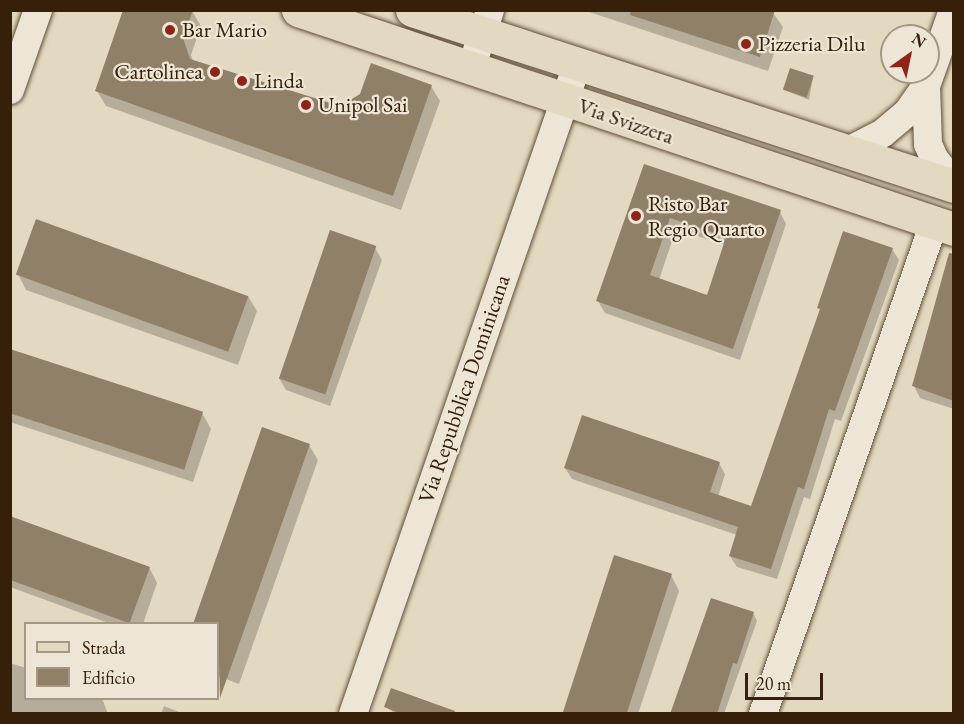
<!DOCTYPE html>
<html>
<head>
<meta charset="utf-8">
<style>
  body { margin:0 }
  #map { position:relative; width:964px; height:724px; overflow:hidden; background:#e3d9c0; font-family:"EB Garamond",serif }
  div>[style] { position:absolute }
  .shadow>* { inset:0; background:#0003 }
  .building>* { inset:0; background:#908068; transform-origin:0 0 }
  .roads { filter:drop-shadow(0 0 2px #614e37) drop-shadow(0 0 2px #614e37) }
  .minor>* { height:28px; margin:-14px; padding:0 14px; transform-origin:14px; border-radius:14px; background:#ede6d6 }
  .major>* { height:33px; margin:-16.5px; padding:0 16.5px; transform-origin:16.5px; border-radius:16.5px; background:#e3d9c0 }
  .dots>* { width:16px; height:16px; translate:-50% -50%; box-sizing:border-box; border:3px solid #ede6d6; border-radius:50% }
  span { translate:-50% -50%; white-space:nowrap; text-align:center; line-height:1.15; -webkit-text-stroke:4.5px #ede6d6; paint-order:stroke }
  .poi-label { font-size:22px; color:#362009 }
  .left { translate:0 -50%; text-align:left }
  .right { translate:-100% -50%; text-align:right }
  .street-label { font-size:22px; color:#362009 }
  .frame { position:absolute; inset:0; border:12px solid #362009; pointer-events:none }
  .legend { position:absolute; left:24px; top:622px; width:195px; height:78px; box-sizing:border-box; background:#ede6d6; border:2px solid #a49784; margin:0; padding:8px 10px; list-style:none; font-size:18px; color:#362009 }
  .legend li { display:flex; align-items:center; gap:12px; height:30px }
  .legend b { width:30px; border:2px solid #a49784 }
  .north { position:absolute; left:880px; top:24px; width:60px; height:60px; box-sizing:border-box; background:#ede6d6; border:2px solid #a49784; border-radius:50%; rotate:33deg; font-size:16px; font-weight:700; line-height:24px; text-align:center; color:#362009 }
  .north::after { content:''; display:block; margin:auto; width:21px; height:27px; background:#8f2418; clip-path:polygon(50% 0,100% 100%,50% 72%,0 100%) }
  .scale { position:absolute; left:745px; top:673px; width:78px; height:27px; box-sizing:border-box; border:3px solid #362009; border-top:0; padding-left:8px; font-size:18px; line-height:21px; white-space:nowrap; color:#362009; -webkit-text-stroke:4px #ede6d6; paint-order:stroke }
</style>
</head>
<body>
<div id="map">
  <div class="shadow">
    <i style="clip-path:polygon(583px 10px,771px 10px,783px 27px,768px 71px)"></i>
    <i style="clip-path:polygon(192px 11px,201px 26px,191px 55px,193px 61px,340px 107px,361px 95px,431px 86px,440px 101px,401px 210px,106px 106px,97px 91px)"></i>
    <i style="clip-path:polygon(813px 77px,809px 100px,785px 90px)"></i>
    <i style="clip-path:polygon(evenodd,644px 165px,780px 212px,786px 224px,740px 360px,605px 313px,598px 301px,644px 165px,676px 229px,725px 245px,708px 297px,659px 280px,676px 229px)"></i>
    <i style="clip-path:polygon(375px 248px,382px 260px,330px 406px,286px 390px,279px 378px)"></i>
    <i style="clip-path:polygon(892px 249px,899px 260px,841px 421px,835px 419px,810px 499px,804px 497px,777px 579px,737px 567px,730px 556px,737px 535px,572px 479px,565px 468px,719px 463px,725px 474px,718px 497px,752px 507px,821px 312px,819px 308px)"></i>
    <i style="clip-path:polygon(954px 271px,954px 409px,920px 398px,914px 386px)"></i>
    <i style="clip-path:polygon(18px 274px,248px 296px,257px 311px,238px 365px,26px 290px)"></i>
    <i style="clip-path:polygon(10px 350px,202px 413px,211px 429px,193px 482px,10px 422px)"></i>
    <i style="clip-path:polygon(309px 445px,318px 460px,239px 684px,218px 676px,218px 624px)"></i>
    <i style="clip-path:polygon(10px 518px,149px 567px,157px 583px,143px 624px,111px 624px,10px 587px)"></i>
    <i style="clip-path:polygon(671px 575px,679px 591px,638px 714px,562px 714px)"></i>
    <i style="clip-path:polygon(753px 613px,757px 621px,724px 714px,674px 714px)"></i>
    <i style="clip-path:polygon(10px 663px,26px 668px,26px 698px,102px 698px,108px 714px,10px 714px)"></i>
    <i style="clip-path:polygon(164px 706px,184px 714px,161px 714px)"></i>
    <i style="clip-path:polygon(386px 707px,433px 714px,396px 714px)"></i>
  </div>
  <div class="building">
    <i style="clip-path:polygon(123px 10px,193px 10px,183px 38px,190px 59px,340px 106px,360px 94px,371px 63px,432px 85px,393px 196px,95px 91px)"></i>
    <i style="clip-path:polygon(631px 10px,775px 10px,760px 57px,630px 15px)"></i>
    <i style="left:790px;top:68px;width:25px;height:23px;rotate:18deg"></i>
    <i style="clip-path:polygon(evenodd,644px 164px,781px 210px,733px 349px,596px 301px,644px 164px,670px 218px,726px 237px,707px 295px,650px 275px,670px 218px)"></i>
    <i style="left:36px;top:219px;width:226px;height:59px;rotate:20deg"></i>
    <i style="left:330px;top:230px;width:49px;height:157px;rotate:19deg"></i>
    <i style="clip-path:polygon(843px 231px,893px 248px,835px 411px,829px 409px,804px 489px,798px 487px,771px 569px,729px 556px,738px 527px,564px 468px,582px 415px,720px 462px,710px 492px,751px 506px,820px 309px,817px 308px)"></i>
    <i style="clip-path:polygon(949px 253px,954px 254px,954px 401px,912px 386px)"></i>
    <i style="left:10px;top:349px;width:203px;height:61px;rotate:18deg"></i>
    <i style="clip-path:polygon(262px 427px,310px 444px,220px 698px,218px 624px,193px 624px)"></i>
    <i style="left:10px;top:516px;width:149px;height:60px;rotate:20deg"></i>
    <i style="left:614px;top:555px;width:61px;height:168px;rotate:18deg"></i>
    <i style="clip-path:polygon(711px 598px,754px 612px,737px 664px,733px 663px,717px 714px,670px 714px)"></i>
    <i style="clip-path:polygon(391px 688px,455px 711px,454px 714px,402px 714px,384px 707px)"></i>
  </div>
  <div class="roads">
    <div class="minor">
      <i style="left:471px;top:69px;width:62px;rotate:-72.1deg"></i>
      <i style="left:926px;top:86px;width:58px;rotate:88deg"></i>
      <i style="left:928px;top:144px;width:15px;rotate:67deg"></i>
      <i style="left:934px;top:158px;width:33px;rotate:52deg"></i>
      <i style="left:10px;top:90px;width:85px;rotate:-70.7deg"></i>
      <i style="left:848px;top:151px;width:39px;rotate:-27deg"></i>
      <i style="left:883px;top:133px;width:31px;rotate:-40deg"></i>
      <i style="left:907px;top:113px;width:33px;rotate:-55deg"></i>
      <i style="left:926px;top:86px;width:81px;rotate:-70.4deg"></i>
      <i style="left:353px;top:714px;width:687px;rotate:-70.96deg"></i>
      <i style="left:763px;top:714px;width:520px;rotate:-70.8deg"></i>
    </div>
    <div class="major">
      <i style="left:298px;top:10px;width:692px;rotate:18.46deg"></i>
      <i style="left:412px;top:10px;width:570px;rotate:17.99deg"></i>
    </div>
  </div>
  <div class="dots">
    <i style="left:170px;top:30px;background:#8f2418"></i>
    <i style="left:746px;top:44px;background:#8f2418"></i>
    <i style="left:215px;top:72px;background:#8f2418"></i>
    <i style="left:242px;top:81px;background:#8f2418"></i>
    <i style="left:306px;top:105px;background:#8f2418"></i>
    <i style="left:636px;top:216px;background:#8f2418"></i>
  </div>
  <div class="poi-label">
    <span class="left" style="left:182px;top:30px">Bar Mario</span>
    <span class="left" style="left:758px;top:44px">Pizzeria Dilu</span>
    <span class="right" style="left:203px;top:72px">Cartolinea</span>
    <span class="left" style="left:254px;top:81px">Linda</span>
    <span class="left" style="left:318px;top:105px">Unipol Sai</span>
    <span class="left" style="left:648px;top:216px">Risto Bar<br>Regio Quarto</span>
  </div>
  <div class="street-label">
    <span style="left:626px;top:121px;rotate:19deg">Via Svizzera</span>
    <span style="left:464px;top:389px;rotate:-71deg">Via Repubblica Dominicana</span>
  </div>
  <div class="frame"></div>
  <ul class="legend">
  <li><b style="height:8px;background:#e3d9c0"></b>Strada</li>
  <li><b style="height:16px;background:#908068"></b>Edificio</li>
  </ul>
  <div class="north">N</div>
  <div class="scale">20 m</div>
</div>
</body>
</html>
